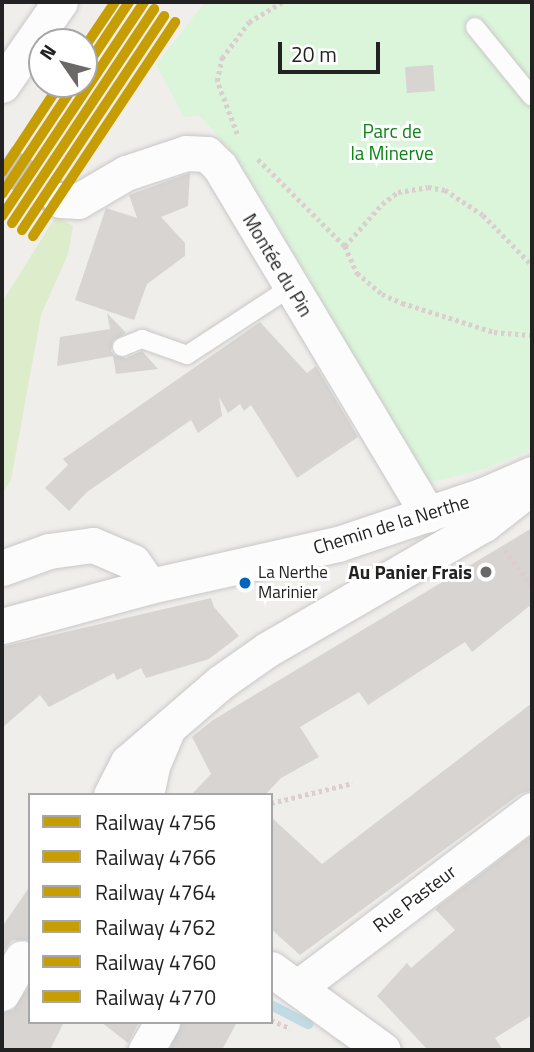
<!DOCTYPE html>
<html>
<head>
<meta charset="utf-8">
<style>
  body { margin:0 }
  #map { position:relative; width:534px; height:1052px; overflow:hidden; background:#f0eeeb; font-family:"Titillium Web",sans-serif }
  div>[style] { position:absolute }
  .grass>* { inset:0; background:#ddeccb }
  .park>* { inset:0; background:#daf5da }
  .stream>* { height:10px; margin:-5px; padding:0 5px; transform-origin:5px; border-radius:5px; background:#bfdbe3 }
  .building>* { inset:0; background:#d7d4d2; transform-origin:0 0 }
  .street-tunnel>* { height:35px; margin-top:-17.5px; transform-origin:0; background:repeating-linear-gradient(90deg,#c7c5c3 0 35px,transparent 0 53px) }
  .path>* { height:4.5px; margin-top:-2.25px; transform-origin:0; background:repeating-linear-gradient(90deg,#dccecd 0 3.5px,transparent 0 7px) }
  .roads { filter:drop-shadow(0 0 2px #c9c8c7) drop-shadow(0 0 2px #c9c8c7) }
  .lane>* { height:18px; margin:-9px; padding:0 9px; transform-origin:9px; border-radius:9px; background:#fdfcfc }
  .street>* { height:35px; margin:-17.5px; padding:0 17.5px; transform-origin:17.5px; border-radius:17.5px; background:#fdfcfc }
  .rail-1>* { height:10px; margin:-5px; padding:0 5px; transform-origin:5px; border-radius:5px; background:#c69d03 }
  .rail-2>* { height:10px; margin:-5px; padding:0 5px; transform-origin:5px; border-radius:5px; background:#c69d03 }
  .rail-3>* { height:10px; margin:-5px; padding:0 5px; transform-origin:5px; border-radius:5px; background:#c69d03 }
  .rail-4>* { height:10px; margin:-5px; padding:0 5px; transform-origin:5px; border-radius:5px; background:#c69d03 }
  .rail-5>* { height:10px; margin:-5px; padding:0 5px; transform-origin:5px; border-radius:5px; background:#c69d03 }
  .rail-6>* { height:10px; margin:-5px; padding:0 5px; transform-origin:5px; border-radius:5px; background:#c69d03 }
  .dots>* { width:19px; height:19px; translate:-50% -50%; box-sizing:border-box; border:4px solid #fff; border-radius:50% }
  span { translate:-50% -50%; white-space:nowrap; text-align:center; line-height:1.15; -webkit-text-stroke:6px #fff; paint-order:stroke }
  .bus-label { font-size:17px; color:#222 }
  .left { translate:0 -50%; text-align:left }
  .park-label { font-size:19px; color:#0c8416 }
  .street-label { font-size:19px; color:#222 }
  .poi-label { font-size:19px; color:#222; font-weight:700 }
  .right { translate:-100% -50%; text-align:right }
  .frame { position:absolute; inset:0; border:4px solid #222; pointer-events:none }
  .legend { position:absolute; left:28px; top:793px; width:245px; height:231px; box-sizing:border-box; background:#fff; border:2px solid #a7a7a7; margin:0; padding:9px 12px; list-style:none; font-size:21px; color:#222 }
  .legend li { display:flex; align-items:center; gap:14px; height:35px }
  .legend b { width:35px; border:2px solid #a7a7a7 }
  .north { position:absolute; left:28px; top:28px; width:70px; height:70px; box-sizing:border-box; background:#fff; border:2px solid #a7a7a7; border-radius:50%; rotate:305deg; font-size:19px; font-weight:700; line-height:28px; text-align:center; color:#222 }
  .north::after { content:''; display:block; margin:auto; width:24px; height:32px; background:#6a6968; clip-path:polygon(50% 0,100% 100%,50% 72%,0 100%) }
  .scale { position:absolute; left:278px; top:42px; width:102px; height:32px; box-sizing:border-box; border:4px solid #222; border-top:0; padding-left:9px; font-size:21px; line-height:24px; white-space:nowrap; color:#222; -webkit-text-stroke:5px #fff; paint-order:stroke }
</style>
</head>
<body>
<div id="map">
  <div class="grass">
    <i style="clip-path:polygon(56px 216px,73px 226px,68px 254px,41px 315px,11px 480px,2px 494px,2px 302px)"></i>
  </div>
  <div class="park">
    <i style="clip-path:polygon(205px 2px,532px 2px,532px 449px,482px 470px,418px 485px,300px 288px,311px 281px,236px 156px,200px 116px,184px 117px,156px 65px)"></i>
  </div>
  <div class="stream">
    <i style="left:271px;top:1005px;width:42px;rotate:27.2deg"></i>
  </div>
  <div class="building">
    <i style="left:433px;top:65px;width:26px;height:28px;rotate:86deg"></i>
    <i style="clip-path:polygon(190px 173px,188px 206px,161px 217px,185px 243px,185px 256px,147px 284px,134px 320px,75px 300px,106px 208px,137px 218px,129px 195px)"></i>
    <i style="clip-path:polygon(107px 313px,126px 333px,113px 341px,111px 351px,114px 355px,126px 358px,142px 351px,158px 369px,116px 374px,113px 356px,57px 366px,60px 337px,110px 329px)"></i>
    <i style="clip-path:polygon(260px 322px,307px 373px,316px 366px,358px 437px,297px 478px,251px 405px,244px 411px,240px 404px,228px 413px,219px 397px,222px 416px,198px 433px,191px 420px,87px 492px,69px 511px,45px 488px,68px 465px,63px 459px)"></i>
    <i style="clip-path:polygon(532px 528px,532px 604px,472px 652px,465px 642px,368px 705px,359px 692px,300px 727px,319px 757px,281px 778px,265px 795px,191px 795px,211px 774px,192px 737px,213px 720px)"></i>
    <i style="clip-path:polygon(211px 598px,214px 607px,239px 636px,209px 659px,146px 678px,141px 668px,117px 680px,114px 673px,49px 707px,40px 695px,2px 728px,2px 647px)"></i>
    <i style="clip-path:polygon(532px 703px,532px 790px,520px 794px,300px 955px,271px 929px,271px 817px,322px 864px)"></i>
    <i style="clip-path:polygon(532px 835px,532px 1015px,495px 1038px,503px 1050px,428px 1050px,377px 996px,407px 963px,411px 968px,455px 930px,435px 909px)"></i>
    <i style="clip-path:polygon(30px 886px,30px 940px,12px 940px,2px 953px,2px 927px)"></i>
    <i style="clip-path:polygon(30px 985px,30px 1022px,64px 1022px,50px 1050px,2px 1050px,2px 1013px,13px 1010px)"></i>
    <i style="clip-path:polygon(101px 1022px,139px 1022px,128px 1043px)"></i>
    <i style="clip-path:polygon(182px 1022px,237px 1022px,222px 1050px,169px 1050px)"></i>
  </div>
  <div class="street-tunnel">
    <i style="left:2px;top:161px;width:70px;rotate:33.9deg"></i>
  </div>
  <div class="path">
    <i style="left:237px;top:134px;width:57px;rotate:-110.7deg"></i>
    <i style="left:217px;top:81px;width:24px;rotate:-78deg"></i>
    <i style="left:222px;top:58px;width:45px;rotate:-53.1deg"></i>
    <i style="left:249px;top:22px;width:39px;rotate:-31deg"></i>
    <i style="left:258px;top:159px;width:123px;rotate:45deg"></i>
    <i style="left:345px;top:246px;width:30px;rotate:66deg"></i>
    <i style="left:357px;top:273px;width:33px;rotate:40deg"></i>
    <i style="left:382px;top:294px;width:22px;rotate:24deg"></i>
    <i style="left:402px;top:303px;width:96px;rotate:17.5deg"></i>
    <i style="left:494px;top:332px;width:38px;rotate:5deg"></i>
    <i style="left:345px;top:246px;width:56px;rotate:-48.6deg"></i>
    <i style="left:382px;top:204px;width:20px;rotate:-37deg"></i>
    <i style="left:398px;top:192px;width:30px;rotate:-9deg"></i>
    <i style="left:428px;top:187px;width:17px;rotate:10deg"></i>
    <i style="left:445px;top:190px;width:45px;rotate:33.3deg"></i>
    <i style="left:483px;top:215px;width:70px;rotate:45.6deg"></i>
    <i style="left:505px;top:550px;width:46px;rotate:53.9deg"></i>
    <i style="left:271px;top:803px;width:84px;rotate:-13.7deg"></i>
    <i style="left:271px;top:1020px;width:21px;rotate:23deg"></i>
  </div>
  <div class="roads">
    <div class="lane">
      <i style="left:475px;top:27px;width:90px;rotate:50.8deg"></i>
      <i style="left:122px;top:347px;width:22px;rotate:-22deg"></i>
      <i style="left:142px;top:339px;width:48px;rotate:19.6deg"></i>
      <i style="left:187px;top:355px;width:124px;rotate:-33.2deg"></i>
    </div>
    <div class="street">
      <i style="left:2px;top:85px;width:101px;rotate:-55.1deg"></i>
      <i style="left:60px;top:200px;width:18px;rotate:3deg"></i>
      <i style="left:78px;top:201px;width:56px;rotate:-30.3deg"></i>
      <i style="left:126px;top:173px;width:63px;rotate:-18.4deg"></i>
      <i style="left:186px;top:153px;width:21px;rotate:3deg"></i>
      <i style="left:207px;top:154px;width:18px;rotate:45deg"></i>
      <i style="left:220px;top:167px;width:405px;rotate:59.1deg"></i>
      <i style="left:2px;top:568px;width:50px;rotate:-19.9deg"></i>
      <i style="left:49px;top:551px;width:44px;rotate:-7.8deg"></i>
      <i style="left:93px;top:545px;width:43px;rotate:23deg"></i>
      <i style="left:133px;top:562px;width:29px;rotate:55deg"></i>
      <i style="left:2px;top:626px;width:153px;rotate:-15.1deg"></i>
      <i style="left:150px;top:586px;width:193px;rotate:-12.6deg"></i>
      <i style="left:338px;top:544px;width:151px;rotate:-18.6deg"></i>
      <i style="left:481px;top:496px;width:56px;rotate:-23.3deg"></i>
      <i style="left:111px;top:795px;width:37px;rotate:-63deg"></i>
      <i style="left:128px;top:762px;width:123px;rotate:-40.7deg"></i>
      <i style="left:221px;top:682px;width:57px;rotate:-35.1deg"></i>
      <i style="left:268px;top:649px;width:250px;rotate:-30.1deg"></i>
      <i style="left:484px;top:524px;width:58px;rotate:-38deg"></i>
      <i style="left:146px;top:795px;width:30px;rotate:-78deg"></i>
      <i style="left:152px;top:766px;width:38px;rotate:-67deg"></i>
      <i style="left:271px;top:969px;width:138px;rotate:35.9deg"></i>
      <i style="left:297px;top:988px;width:295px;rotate:-37.1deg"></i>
      <i style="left:2px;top:993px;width:40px;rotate:-60.3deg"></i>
      <i style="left:146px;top:1050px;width:32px;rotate:-60deg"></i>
    </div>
  </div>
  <div class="rail-1">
    <i style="left:2px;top:216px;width:257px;rotate:-56.4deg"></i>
  </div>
  <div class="rail-2">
    <i style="left:12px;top:223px;width:257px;rotate:-56.4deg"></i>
  </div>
  <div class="rail-3">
    <i style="left:84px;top:70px;width:82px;rotate:-56.5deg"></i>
    <i style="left:2px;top:194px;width:132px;rotate:-56.4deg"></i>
  </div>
  <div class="rail-4">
    <i style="left:22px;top:230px;width:257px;rotate:-56.4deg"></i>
  </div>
  <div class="rail-5">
    <i style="left:84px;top:48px;width:55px;rotate:-56deg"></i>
    <i style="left:2px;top:172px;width:105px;rotate:-56.6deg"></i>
  </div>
  <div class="rail-6">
    <i style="left:33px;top:236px;width:257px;rotate:-56.4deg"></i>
  </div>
  <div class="dots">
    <i style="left:486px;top:572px;background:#6a6968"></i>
    <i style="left:245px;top:583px;background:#0065bd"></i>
  </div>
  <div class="bus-label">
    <span class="left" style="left:258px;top:583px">La Nerthe<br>Marinier</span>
  </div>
  <div class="park-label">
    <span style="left:392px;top:142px">Parc de<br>la Minerve</span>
  </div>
  <div class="street-label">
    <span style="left:278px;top:265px;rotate:59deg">Montée du Pin</span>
    <span style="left:391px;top:524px;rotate:-17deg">Chemin de la Nerthe</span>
    <span style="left:414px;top:898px;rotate:-37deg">Rue Pasteur</span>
  </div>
  <div class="poi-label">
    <span class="right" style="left:472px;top:572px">Au Panier Frais</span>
  </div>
  <div class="frame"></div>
  <ul class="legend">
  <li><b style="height:9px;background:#c69d03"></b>Railway 4756</li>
  <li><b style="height:9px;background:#c69d03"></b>Railway 4766</li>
  <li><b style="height:9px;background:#c69d03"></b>Railway 4764</li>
  <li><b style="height:9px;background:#c69d03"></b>Railway 4762</li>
  <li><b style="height:9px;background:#c69d03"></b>Railway 4760</li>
  <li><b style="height:9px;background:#c69d03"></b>Railway 4770</li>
  </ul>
  <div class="north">N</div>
  <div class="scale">20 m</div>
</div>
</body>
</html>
